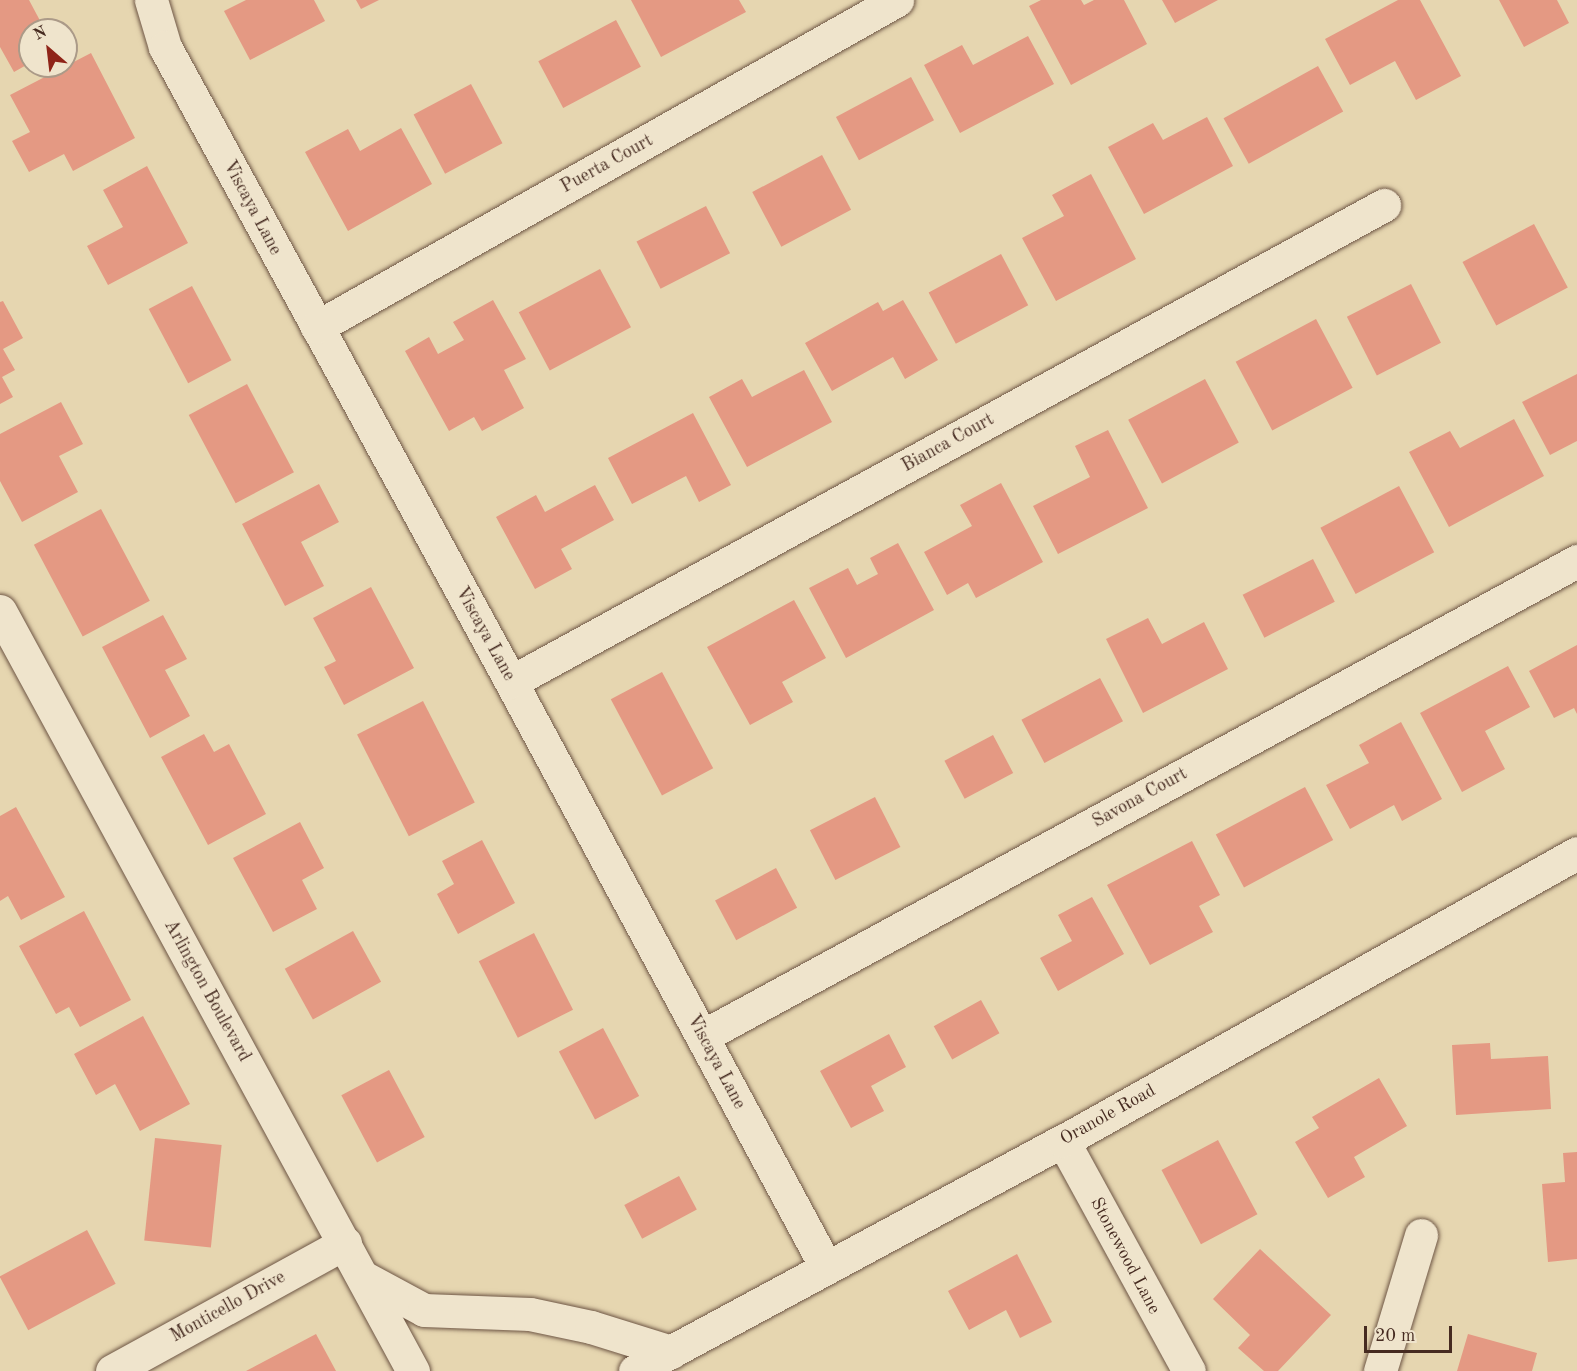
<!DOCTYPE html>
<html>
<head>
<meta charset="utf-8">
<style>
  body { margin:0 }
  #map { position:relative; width:1577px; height:1371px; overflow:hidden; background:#e6d6b0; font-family:"Old Standard TT",serif }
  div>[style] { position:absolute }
  .building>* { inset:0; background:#e49983; transform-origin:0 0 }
  .roads { filter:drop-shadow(0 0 2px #6e5645) drop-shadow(0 0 2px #6e5645) }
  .minor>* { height:33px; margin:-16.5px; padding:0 16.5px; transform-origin:16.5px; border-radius:16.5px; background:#efe4cc }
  span { translate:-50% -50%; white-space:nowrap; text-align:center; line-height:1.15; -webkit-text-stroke:4.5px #efe4cc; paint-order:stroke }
  .street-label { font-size:18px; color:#462b21 }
  .north { position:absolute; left:18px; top:18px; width:60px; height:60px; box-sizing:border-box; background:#efe4cc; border:2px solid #ab9a88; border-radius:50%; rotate:332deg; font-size:16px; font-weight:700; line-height:24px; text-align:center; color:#462b21 }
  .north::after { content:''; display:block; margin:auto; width:21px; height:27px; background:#8f2418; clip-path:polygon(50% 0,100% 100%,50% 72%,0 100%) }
  .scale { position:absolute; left:1364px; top:1326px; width:88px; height:27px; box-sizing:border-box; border:3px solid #462b21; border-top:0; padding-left:8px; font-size:18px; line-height:21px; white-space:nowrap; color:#462b21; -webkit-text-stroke:4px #efe4cc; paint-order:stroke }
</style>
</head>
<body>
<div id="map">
  <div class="building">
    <i style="clip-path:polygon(0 0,29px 0,45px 30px,30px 30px,30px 63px,14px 72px,0 47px)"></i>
    <i style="clip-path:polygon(246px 0,314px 0,325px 21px,250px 60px,224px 11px)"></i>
    <i style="clip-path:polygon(356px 0,379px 0,361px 9px)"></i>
    <i style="clip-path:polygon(631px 0,739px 0,746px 12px,661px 57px)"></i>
    <i style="clip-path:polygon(1041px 0,1081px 0,1084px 5px,1094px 0,1124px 0,1147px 44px,1071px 85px,1029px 6px)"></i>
    <i style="clip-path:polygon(1162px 0,1218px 0,1175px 23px)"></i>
    <i style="clip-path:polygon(1398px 0,1420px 0,1461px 76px,1416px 100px,1395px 61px,1350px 85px,1325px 39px)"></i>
    <i style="clip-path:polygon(1499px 0,1557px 0,1569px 23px,1524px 47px)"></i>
    <i style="left:616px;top:20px;width:53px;height:88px;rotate:62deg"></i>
    <i style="clip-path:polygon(1028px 36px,1054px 84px,960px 133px,924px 65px,962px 45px,973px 65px)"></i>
    <i style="clip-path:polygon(91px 53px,135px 138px,73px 171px,64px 154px,29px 172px,12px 141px,30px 132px,10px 95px)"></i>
    <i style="left:1318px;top:66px;width:52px;height:108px;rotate:61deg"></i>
    <i style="left:911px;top:77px;width:49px;height:85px;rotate:62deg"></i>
    <i style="left:471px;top:84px;width:67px;height:65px;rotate:62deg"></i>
    <i style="clip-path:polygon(1207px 117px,1233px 166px,1144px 214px,1108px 147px,1153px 123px,1163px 140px)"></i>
    <i style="clip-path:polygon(401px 128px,432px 184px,348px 231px,305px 152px,348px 129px,360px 151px)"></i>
    <i style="left:822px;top:155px;width:62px;height:79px;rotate:62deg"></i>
    <i style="clip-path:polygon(147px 166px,188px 243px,108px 285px,87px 246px,123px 227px,103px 190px)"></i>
    <i style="clip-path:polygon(1091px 174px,1136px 259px,1056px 301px,1022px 238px,1064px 216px,1052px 195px)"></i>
    <i style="left:706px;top:206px;width:53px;height:78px;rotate:63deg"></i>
    <i style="left:1534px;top:224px;width:72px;height:81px;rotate:62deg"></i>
    <i style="left:1001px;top:254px;width:58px;height:82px;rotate:62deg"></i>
    <i style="left:600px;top:269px;width:66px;height:92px;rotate:62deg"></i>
    <i style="left:1411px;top:284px;width:66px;height:72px;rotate:63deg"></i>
    <i style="left:192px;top:286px;width:84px;height:49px;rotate:62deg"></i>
    <i style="clip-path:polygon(493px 300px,526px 359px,504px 370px,524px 408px,482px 431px,474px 417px,449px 431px,405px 351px,429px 337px,438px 354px,464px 340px,453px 322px)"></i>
    <i style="clip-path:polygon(903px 300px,938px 360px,905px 379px,893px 357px,832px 391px,805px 343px,878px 302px,883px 311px)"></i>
    <i style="clip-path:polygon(3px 301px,23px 338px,3px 349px,15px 370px,2px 377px,13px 397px,0 404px,0 302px)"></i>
    <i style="left:1316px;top:319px;width:78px;height:91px;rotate:62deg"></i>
    <i style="clip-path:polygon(804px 370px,832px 422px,747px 467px,709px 397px,742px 379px,752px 397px)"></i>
    <i style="clip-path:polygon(1577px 374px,1577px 441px,1550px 455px,1522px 402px)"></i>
    <i style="left:1205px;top:379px;width:72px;height:87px;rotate:62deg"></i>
    <i style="left:247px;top:384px;width:100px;height:66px;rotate:62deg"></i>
    <i style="clip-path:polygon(61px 402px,83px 444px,59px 456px,78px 492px,22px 522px,0 481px,0 434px)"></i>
    <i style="clip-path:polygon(693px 413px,731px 485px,699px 502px,686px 476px,632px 504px,608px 458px)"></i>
    <i style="clip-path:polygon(1514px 419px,1544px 476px,1449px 527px,1409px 452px,1450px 431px,1460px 448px)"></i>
    <i style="clip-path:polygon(1108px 430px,1148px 508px,1058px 554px,1033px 506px,1090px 477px,1075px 446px)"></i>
    <i style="clip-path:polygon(1001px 483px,1043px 562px,976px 598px,968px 583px,947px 595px,924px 552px,972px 526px,960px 505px)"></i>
    <i style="clip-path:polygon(319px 484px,339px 522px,301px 542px,324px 586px,285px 606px,242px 524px)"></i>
    <i style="clip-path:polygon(595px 485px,614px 520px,561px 549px,572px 569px,535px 589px,496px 517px,536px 495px,545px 512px)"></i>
    <i style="left:1399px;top:486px;width:75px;height:89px;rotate:62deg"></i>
    <i style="left:101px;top:509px;width:104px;height:76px;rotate:62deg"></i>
    <i style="clip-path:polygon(898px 543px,934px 610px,846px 658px,809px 588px,848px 568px,857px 585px,878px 574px,870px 558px)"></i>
    <i style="left:1313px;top:559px;width:48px;height:79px;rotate:63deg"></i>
    <i style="clip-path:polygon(371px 587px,414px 668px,344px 705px,324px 667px,336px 661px,313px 618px)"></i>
    <i style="clip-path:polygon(794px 600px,826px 658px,782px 682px,793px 702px,750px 725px,707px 647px)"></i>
    <i style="clip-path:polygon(163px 615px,187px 659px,165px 670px,190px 716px,150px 738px,102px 647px)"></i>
    <i style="clip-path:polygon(1148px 618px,1162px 644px,1204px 622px,1228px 669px,1143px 713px,1106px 639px)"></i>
    <i style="clip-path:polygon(1577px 645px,1577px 714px,1574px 708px,1554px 718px,1529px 671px)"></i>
    <i style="clip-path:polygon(1508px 666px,1530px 707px,1485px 731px,1505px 769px,1462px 792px,1420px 713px)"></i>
    <i style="left:662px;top:672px;width:109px;height:58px;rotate:62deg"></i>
    <i style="left:1100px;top:678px;width:49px;height:89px;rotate:62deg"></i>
    <i style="left:423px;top:701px;width:114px;height:74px;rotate:63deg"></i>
    <i style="clip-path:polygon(1401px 722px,1442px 799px,1402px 821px,1394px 805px,1350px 829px,1326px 785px,1369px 763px,1359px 745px)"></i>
    <i style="clip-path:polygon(204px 734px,214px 752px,229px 744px,266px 814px,208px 845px,161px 757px)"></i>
    <i style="left:993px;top:735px;width:43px;height:55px;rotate:62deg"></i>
    <i style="left:1305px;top:787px;width:60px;height:101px;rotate:62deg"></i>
    <i style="left:875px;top:797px;width:56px;height:73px;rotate:63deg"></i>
    <i style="clip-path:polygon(16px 807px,65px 897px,21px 920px,8px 896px,0 901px,0 816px)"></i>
    <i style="clip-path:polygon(300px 822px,324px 868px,302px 880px,317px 909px,273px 932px,233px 858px)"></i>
    <i style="clip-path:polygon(482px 840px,515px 903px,458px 934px,437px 894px,454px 884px,442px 861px)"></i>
    <i style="clip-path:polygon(1192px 841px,1220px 895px,1199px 906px,1213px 932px,1150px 965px,1107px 885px)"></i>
    <i style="left:776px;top:868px;width:45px;height:69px;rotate:62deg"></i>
    <i style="clip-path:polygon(1092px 897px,1124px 954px,1058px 991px,1040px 958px,1072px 941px,1058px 915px)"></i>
    <i style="clip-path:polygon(84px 911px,131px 1000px,80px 1027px,69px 1007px,56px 1014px,19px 946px)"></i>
    <i style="left:353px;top:931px;width:58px;height:78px;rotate:61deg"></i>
    <i style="left:534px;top:933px;width:86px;height:62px;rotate:63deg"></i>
    <i style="left:981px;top:1000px;width:38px;height:54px;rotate:61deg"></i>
    <i style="clip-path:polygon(143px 1016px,190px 1104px,140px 1131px,115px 1084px,96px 1095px,74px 1054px)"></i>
    <i style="left:603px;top:1028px;width:77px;height:50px;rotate:62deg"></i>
    <i style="clip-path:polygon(889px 1034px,906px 1067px,871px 1086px,884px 1111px,851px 1128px,820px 1071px)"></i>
    <i style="clip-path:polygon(1490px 1043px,1491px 1059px,1548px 1056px,1551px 1109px,1456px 1115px,1452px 1045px)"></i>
    <i style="left:389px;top:1070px;width:76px;height:54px;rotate:62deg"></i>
    <i style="clip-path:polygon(1379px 1078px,1407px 1126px,1354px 1157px,1365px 1177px,1328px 1198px,1295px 1142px,1319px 1128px,1312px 1117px)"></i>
    <i style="left:155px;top:1138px;width:67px;height:103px;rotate:6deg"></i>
    <i style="left:1218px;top:1140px;width:84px;height:64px;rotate:62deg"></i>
    <i style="clip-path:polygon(1577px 1152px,1577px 1259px,1548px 1262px,1542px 1184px,1565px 1182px,1563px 1153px)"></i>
    <i style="left:679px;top:1176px;width:38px;height:62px;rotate:62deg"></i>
    <i style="left:87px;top:1230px;width:61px;height:99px;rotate:62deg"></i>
    <i style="clip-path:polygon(1260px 1249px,1331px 1315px,1278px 1371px,1264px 1371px,1238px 1348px,1250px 1335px,1213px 1299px)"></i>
    <i style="clip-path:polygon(1017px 1254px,1052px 1322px,1020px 1338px,1006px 1310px,969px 1330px,948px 1291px)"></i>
    <i style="clip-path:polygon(316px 1334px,336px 1371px,246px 1371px)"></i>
    <i style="clip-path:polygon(1468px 1334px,1537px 1353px,1532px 1371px,1457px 1371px)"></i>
  </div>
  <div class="roads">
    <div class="minor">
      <i style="left:151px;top:0;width:49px;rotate:73.4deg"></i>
      <i style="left:165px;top:47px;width:723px;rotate:61.41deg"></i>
      <i style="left:511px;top:682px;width:664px;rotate:61.7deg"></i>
      <i style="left:317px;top:327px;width:666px;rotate:-29.41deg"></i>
      <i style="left:0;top:611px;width:865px;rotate:61.48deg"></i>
      <i style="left:511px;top:682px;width:995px;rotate:-28.65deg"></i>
      <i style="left:703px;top:1036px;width:995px;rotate:-28.52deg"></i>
      <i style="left:1063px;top:1141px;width:262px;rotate:61.3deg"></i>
      <i style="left:363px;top:1277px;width:69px;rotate:28.4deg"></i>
      <i style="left:424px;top:1310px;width:106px;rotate:2.2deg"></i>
      <i style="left:530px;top:1314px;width:62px;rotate:12deg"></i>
      <i style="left:591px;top:1327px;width:84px;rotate:17.4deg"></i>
      <i style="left:112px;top:1371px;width:266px;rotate:-28.8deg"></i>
      <i style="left:635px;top:1371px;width:486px;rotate:-28.3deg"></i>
      <i style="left:1063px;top:1141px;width:589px;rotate:-29.26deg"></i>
      <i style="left:1380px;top:1371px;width:142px;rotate:-73.2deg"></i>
    </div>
  </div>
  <div class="street-label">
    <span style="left:607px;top:164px;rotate:-29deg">Puerta Court</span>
    <span style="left:252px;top:208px;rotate:62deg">Viscaya Lane</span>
    <span style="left:948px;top:443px;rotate:-29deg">Bianca Court</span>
    <span style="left:485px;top:634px;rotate:61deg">Viscaya Lane</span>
    <span style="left:1140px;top:798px;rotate:-29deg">Savona Court</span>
    <span style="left:207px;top:991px;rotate:61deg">Arlington Boulevard</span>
    <span style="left:716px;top:1062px;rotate:62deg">Viscaya Lane</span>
    <span style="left:1108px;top:1115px;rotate:-29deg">Oranole Road</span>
    <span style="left:1125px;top:1256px;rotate:62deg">Stonewood Lane</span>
    <span style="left:228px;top:1307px;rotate:-29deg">Monticello Drive</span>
  </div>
  <div class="north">N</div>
  <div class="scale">20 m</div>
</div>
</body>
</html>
